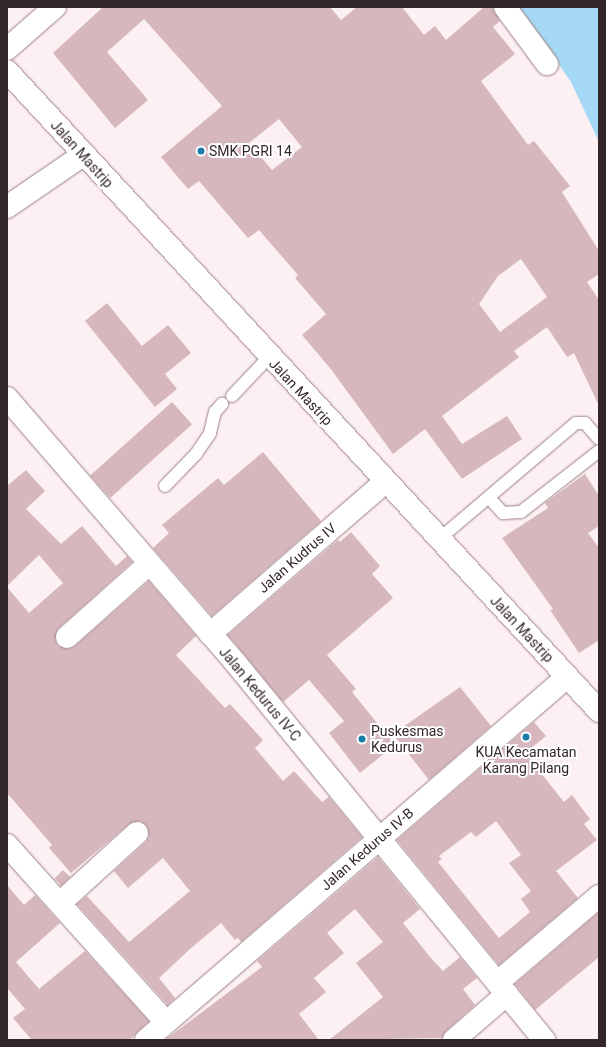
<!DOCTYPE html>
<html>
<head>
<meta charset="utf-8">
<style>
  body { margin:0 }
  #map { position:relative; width:606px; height:1047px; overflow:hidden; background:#fdf0f2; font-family:Roboto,sans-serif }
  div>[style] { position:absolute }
  .water>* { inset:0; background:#a6d9f5 }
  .building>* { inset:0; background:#d6b7bd; transform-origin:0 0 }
  .roads { filter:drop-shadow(0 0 1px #9d8086) drop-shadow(0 0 1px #9d8086) }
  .lane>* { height:12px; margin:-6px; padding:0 6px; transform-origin:6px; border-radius:6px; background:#fff }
  .street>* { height:22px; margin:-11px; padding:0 11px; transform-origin:11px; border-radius:11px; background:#fff }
  .primary>* { height:22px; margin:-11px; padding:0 11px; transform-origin:11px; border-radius:11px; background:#fff }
  .dots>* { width:11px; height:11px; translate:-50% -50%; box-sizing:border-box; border:2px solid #fff; border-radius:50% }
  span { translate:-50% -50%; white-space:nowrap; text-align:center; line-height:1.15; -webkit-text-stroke:4px #fff; paint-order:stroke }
  .poi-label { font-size:14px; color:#33272a }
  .left { translate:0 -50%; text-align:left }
  .street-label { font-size:14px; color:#33272a }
  .frame { position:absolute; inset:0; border:8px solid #33272a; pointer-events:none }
</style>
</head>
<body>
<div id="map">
  <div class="water">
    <i style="clip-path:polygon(519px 7px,599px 7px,599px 142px,571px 82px)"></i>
  </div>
  <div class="building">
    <i style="clip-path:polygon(evenodd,103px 7px,330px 7px,341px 20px,357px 7px,402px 7px,424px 35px,435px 26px,446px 40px,484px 7px,493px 7px,500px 21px,493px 27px,515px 54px,481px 81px,528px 145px,534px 141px,570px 186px,562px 192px,599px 251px,599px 274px,587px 282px,599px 300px,599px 406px,574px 353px,567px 357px,547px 327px,514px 351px,519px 357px,442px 416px,462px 444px,507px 416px,522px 439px,462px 479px,425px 429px,393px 454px,330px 368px,302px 335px,326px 314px,295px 278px,298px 275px,259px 230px,248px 238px,199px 181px,188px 189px,161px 157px,222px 106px,144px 19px,107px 52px,148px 100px,115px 128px,53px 53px,103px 7px,279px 119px,302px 147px,272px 170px,249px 143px,279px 119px,103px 7px,521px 259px,547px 297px,500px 332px,479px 304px,498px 276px,521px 259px)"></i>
    <i style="clip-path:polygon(107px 303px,142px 346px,168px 325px,191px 353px,165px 374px,177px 389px,155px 407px,85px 321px)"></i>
    <i style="left:172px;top:402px;width:30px;height:110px;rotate:48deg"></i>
    <i style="clip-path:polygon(263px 452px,321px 521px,212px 616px,153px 548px,169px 533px,162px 525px,218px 478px,224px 485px)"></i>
    <i style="clip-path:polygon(26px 470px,45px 491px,26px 509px,61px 544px,82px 526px,116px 566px,127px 556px,132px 562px,59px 628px,55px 639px,58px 646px,69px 649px,75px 646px,149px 581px,196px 636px,176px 655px,225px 708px,230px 704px,263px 740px,255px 748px,283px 781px,294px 771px,322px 802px,329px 797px,362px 837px,241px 942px,238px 938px,235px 940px,221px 923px,190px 949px,159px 978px,175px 998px,168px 1005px,77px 904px,87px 896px,129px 942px,190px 891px,163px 858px,128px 888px,114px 871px,146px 842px,149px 836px,146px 825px,140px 821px,129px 824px,71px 873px,49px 848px,52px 845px,7px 793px,7px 587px,29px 613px,63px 583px,39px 555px,7px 586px,7px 486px)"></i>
    <i style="clip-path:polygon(585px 474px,599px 496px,599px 526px,588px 533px,599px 548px,599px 640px,579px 653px,550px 610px,553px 609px,502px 538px,548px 508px,545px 503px)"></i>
    <i style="clip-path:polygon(351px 532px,380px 566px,372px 574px,393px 598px,327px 655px,356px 689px,352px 692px,395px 745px,360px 773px,329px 733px,344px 721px,309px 680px,283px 702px,228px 635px,338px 540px,340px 542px)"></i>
    <i style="clip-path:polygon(460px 687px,491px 726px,429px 780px,393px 734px)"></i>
    <i style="clip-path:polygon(evenodd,534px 722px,546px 736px,525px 753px,564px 802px,572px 795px,590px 819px,584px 824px,597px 840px,556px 871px,578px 898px,499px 965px,397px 840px,534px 722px,496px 821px,521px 855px,509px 863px,531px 891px,521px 899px,530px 912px,499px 938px,438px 862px,442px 859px,439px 856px,471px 832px,476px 837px,496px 821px)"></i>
    <i style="clip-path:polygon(378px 857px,420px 909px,403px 923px,430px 957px,443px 971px,460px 957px,477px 978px,463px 989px,475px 1005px,446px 1031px,442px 1038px,329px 1040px,383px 997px,356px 963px,383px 942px,355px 909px,327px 933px,344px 953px,314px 978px,326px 992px,299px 1014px,319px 1040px,165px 1040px,262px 967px,257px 961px)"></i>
    <i style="left:63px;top:870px;width:10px;height:12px;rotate:45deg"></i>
    <i style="clip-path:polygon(7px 885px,24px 905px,35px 895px,60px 923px,16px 962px,39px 989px,85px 951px,149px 1021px,130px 1040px,32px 1040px,13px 1018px,25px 1009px,7px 988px)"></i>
    <i style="clip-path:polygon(599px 912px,599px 957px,535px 1010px,515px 984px)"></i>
  </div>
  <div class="roads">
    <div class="lane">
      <i style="left:232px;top:396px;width:54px;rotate:-46.5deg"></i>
      <i style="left:165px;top:486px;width:45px;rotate:-45.9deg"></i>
      <i style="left:196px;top:454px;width:25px;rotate:-56deg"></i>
      <i style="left:210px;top:433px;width:22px;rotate:-77deg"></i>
      <i style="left:215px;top:412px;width:11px;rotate:-49deg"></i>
      <i style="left:489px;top:498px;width:21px;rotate:47deg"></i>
      <i style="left:503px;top:513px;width:18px;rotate:-3deg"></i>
      <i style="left:521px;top:512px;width:99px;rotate:-38deg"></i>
      <i style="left:438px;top:540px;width:181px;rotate:-40.3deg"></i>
      <i style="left:576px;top:423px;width:9px"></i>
      <i style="left:585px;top:423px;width:21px;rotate:49deg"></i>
    </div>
    <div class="street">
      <i style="left:505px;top:7px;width:71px;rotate:53.6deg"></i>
      <i style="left:7px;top:49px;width:64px;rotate:-41.2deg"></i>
      <i style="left:7px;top:207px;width:92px;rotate:-34.4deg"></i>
      <i style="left:7px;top:398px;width:347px;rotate:49.2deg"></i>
      <i style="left:234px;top:661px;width:490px;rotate:50.7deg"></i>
      <i style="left:210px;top:634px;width:232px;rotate:-41deg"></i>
      <i style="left:67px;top:637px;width:110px;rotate:-41.7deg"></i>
      <i style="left:7px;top:845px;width:238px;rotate:48.1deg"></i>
      <i style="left:60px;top:903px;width:104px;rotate:-42.3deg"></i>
      <i style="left:498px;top:982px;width:133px;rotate:-40.4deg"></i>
      <i style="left:146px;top:1040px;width:556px;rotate:-40.77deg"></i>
      <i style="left:454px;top:1040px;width:70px;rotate:-41deg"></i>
    </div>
    <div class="primary">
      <i style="left:7px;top:71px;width:872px;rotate:47.23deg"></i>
    </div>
  </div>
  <div class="dots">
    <i style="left:201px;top:151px;background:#1a7ea9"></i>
    <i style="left:526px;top:737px;background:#1a7ea9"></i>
    <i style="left:362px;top:739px;background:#1a7ea9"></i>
  </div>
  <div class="poi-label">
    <span class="left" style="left:209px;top:151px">SMK PGRI 14</span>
    <span class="left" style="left:371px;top:739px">Puskesmas<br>Kedurus</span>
    <span style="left:526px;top:760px">KUA Kecamatan<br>Karang Pilang</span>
  </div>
  <div class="street-label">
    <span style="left:82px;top:154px;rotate:48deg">Jalan Mastrip</span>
    <span style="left:301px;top:392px;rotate:47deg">Jalan Mastrip</span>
    <span style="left:297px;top:558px;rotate:-41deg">Jalan Kudrus IV</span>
    <span style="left:522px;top:629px;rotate:47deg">Jalan Mastrip</span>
    <span style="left:260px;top:694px;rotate:50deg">Jalan Kedurus IV-C</span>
    <span style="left:367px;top:849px;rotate:-41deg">Jalan Kedurus IV-B</span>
  </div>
  <div class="frame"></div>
</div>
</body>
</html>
